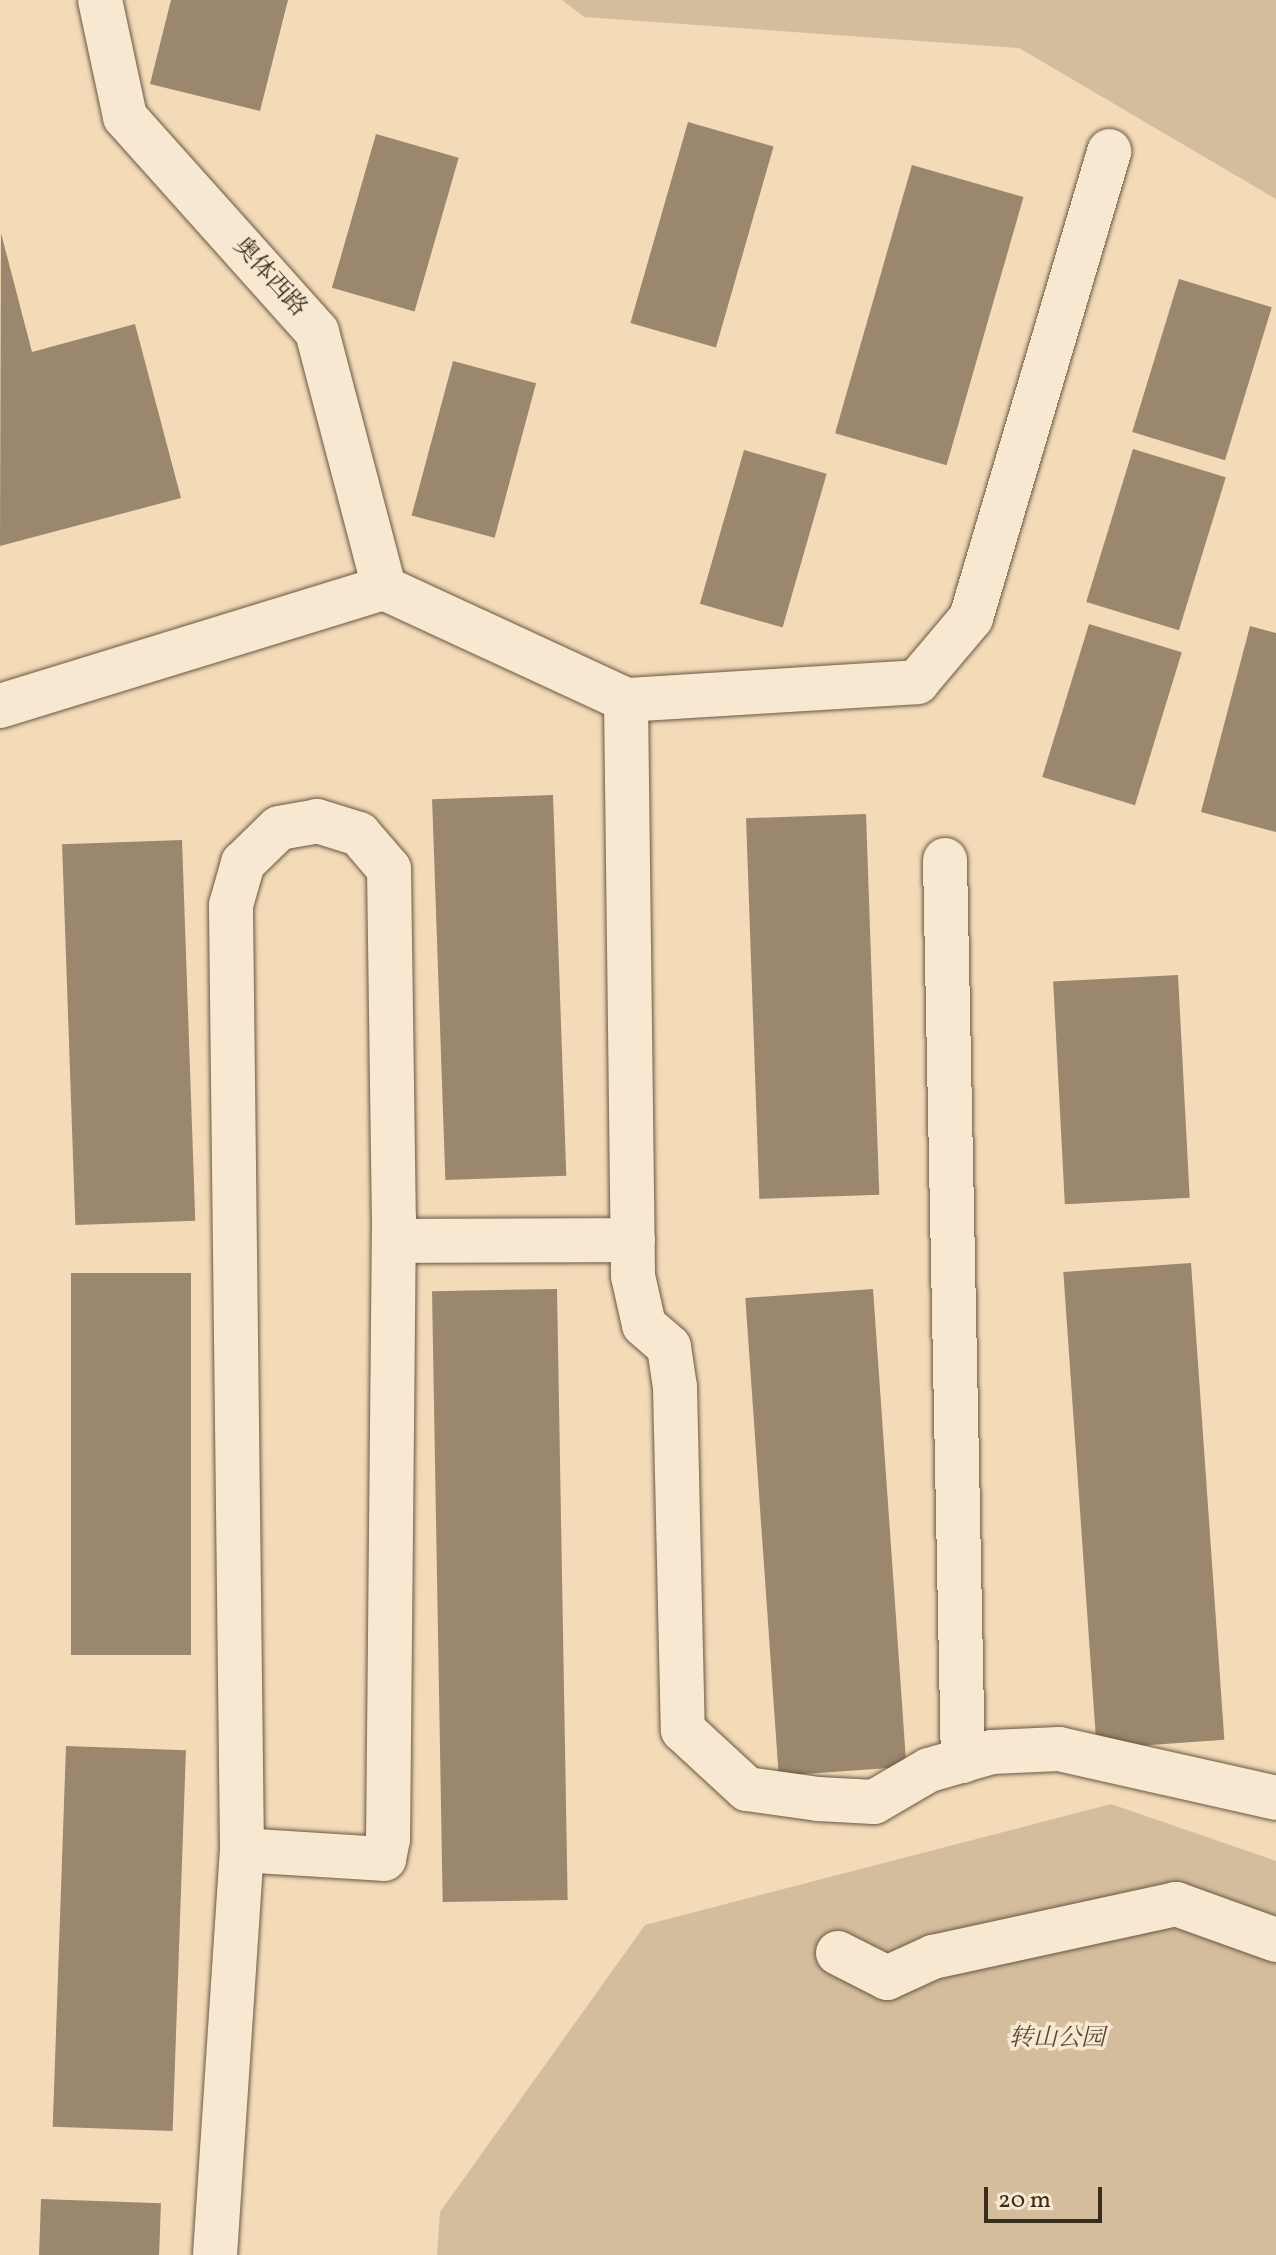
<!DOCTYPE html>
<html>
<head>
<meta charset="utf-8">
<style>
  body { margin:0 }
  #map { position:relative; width:1276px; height:2255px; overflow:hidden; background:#f4dbb8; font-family:Vollkorn,"Noto Serif SC",serif }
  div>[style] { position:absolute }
  .green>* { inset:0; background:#d4bd9d }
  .building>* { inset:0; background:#9a876d; transform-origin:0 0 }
  .roads { filter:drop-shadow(0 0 2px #685843) drop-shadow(0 0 2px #685843) }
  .minor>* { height:44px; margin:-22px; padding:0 22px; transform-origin:22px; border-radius:22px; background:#f8e8d1 }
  span { translate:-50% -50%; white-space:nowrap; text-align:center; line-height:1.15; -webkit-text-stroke:7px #f8e8d1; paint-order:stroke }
  .street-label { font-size:24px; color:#392c1c }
  .park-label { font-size:24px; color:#584936; font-style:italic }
  .scale { position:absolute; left:984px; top:2187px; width:118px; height:36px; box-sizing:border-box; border:4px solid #392c1c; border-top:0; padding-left:10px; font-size:24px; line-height:28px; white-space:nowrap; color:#392c1c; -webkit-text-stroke:6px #f8e8d1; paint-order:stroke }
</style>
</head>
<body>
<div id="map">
  <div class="green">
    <i style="clip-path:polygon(562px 0,1276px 0,1276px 199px,1019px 48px,584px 17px)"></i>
    <i style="clip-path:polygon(1111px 1804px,1276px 1861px,1276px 2255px,437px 2255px,440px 2212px,645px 1925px)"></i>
  </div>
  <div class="building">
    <i style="clip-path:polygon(171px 0,288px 0,260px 111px,150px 84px)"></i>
    <i style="left:688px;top:122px;width:89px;height:209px;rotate:16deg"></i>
    <i style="left:376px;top:134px;width:86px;height:160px;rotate:16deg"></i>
    <i style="left:912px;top:165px;width:116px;height:279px;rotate:16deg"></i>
    <i style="clip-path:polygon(1px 233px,32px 352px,135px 324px,181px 498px,0 546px)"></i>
    <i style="left:1179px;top:279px;width:97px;height:160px;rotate:17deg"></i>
    <i style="left:453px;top:361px;width:86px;height:160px;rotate:15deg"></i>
    <i style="left:1133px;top:449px;width:97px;height:160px;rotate:17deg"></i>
    <i style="left:744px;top:450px;width:86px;height:160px;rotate:16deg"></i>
    <i style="left:1089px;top:624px;width:97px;height:160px;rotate:17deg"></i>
    <i style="clip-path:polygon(1250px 626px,1276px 633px,1276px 832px,1201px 812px)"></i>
    <i style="left:553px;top:795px;width:381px;height:121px;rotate:88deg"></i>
    <i style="left:866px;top:814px;width:381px;height:120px;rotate:88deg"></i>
    <i style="left:182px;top:840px;width:381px;height:120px;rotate:88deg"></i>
    <i style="left:1178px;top:975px;width:223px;height:125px;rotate:87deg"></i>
    <i style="left:1191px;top:1263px;width:478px;height:128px;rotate:86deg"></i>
    <i style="left:191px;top:1273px;width:382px;height:120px;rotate:90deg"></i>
    <i style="left:557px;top:1289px;width:611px;height:125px;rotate:89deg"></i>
    <i style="left:873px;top:1289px;width:479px;height:128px;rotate:86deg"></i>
    <i style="left:66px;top:1746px;width:120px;height:381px;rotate:2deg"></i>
    <i style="left:41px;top:2199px;width:120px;height:56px;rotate:2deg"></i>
  </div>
  <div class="roads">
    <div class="minor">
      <i style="left:100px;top:0;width:120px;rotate:77.9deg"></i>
      <i style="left:125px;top:117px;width:288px;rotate:48.2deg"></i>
      <i style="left:317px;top:332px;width:265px;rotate:75.3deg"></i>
      <i style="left:626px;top:700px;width:576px;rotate:89.3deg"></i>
      <i style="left:633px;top:1276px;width:50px;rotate:77.3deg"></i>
      <i style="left:644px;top:1325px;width:33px;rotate:41deg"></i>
      <i style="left:669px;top:1347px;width:40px;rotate:81.5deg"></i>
      <i style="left:675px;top:1387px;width:343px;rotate:88.7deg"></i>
      <i style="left:683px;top:1730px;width:87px;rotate:42.7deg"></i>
      <i style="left:747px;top:1789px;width:72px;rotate:8deg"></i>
      <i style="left:818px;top:1799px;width:56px;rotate:3.1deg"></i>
      <i style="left:874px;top:1802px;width:64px;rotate:-30.2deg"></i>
      <i style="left:929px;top:1770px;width:66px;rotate:-15.9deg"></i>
      <i style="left:992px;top:1752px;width:67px;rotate:-2.6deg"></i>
      <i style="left:1059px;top:1749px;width:222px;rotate:12.7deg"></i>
      <i style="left:0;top:706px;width:402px;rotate:-17.1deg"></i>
      <i style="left:384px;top:588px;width:267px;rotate:24.8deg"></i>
      <i style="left:626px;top:700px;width:292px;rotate:-3.5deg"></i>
      <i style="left:917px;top:682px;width:84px;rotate:-49.8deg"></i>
      <i style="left:971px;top:618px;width:487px;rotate:-73.5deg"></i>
      <i style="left:945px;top:860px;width:901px;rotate:88.86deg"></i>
      <i style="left:394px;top:1241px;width:239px;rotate:-0.2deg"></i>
      <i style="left:838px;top:1953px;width:55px;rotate:27deg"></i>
      <i style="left:887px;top:1978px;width:51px;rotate:-24.5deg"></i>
      <i style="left:933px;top:1957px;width:249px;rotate:-12.3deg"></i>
      <i style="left:1176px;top:1904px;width:106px;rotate:19.8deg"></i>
      <i style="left:215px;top:2255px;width:406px;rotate:-86.2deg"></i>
      <i style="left:242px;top:1850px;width:945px;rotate:-90.67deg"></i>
      <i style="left:231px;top:905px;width:44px;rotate:-74.1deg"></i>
      <i style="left:243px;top:863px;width:50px;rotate:-44.2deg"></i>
      <i style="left:279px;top:828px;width:39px;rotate:-10deg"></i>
      <i style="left:317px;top:821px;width:44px;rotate:17.2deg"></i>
      <i style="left:359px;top:834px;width:46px;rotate:49.4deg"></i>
      <i style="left:389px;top:869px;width:349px;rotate:89.2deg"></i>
      <i style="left:394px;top:1218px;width:621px;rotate:90.55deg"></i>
      <i style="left:388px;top:1839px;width:20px;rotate:101deg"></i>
      <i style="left:384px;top:1859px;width:142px;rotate:-176.4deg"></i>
    </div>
  </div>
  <div class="street-label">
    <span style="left:269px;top:278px;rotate:48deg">奥体西路</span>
  </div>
  <div class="park-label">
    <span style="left:1057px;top:2040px">转山公园</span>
  </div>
  <div class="scale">20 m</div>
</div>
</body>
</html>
